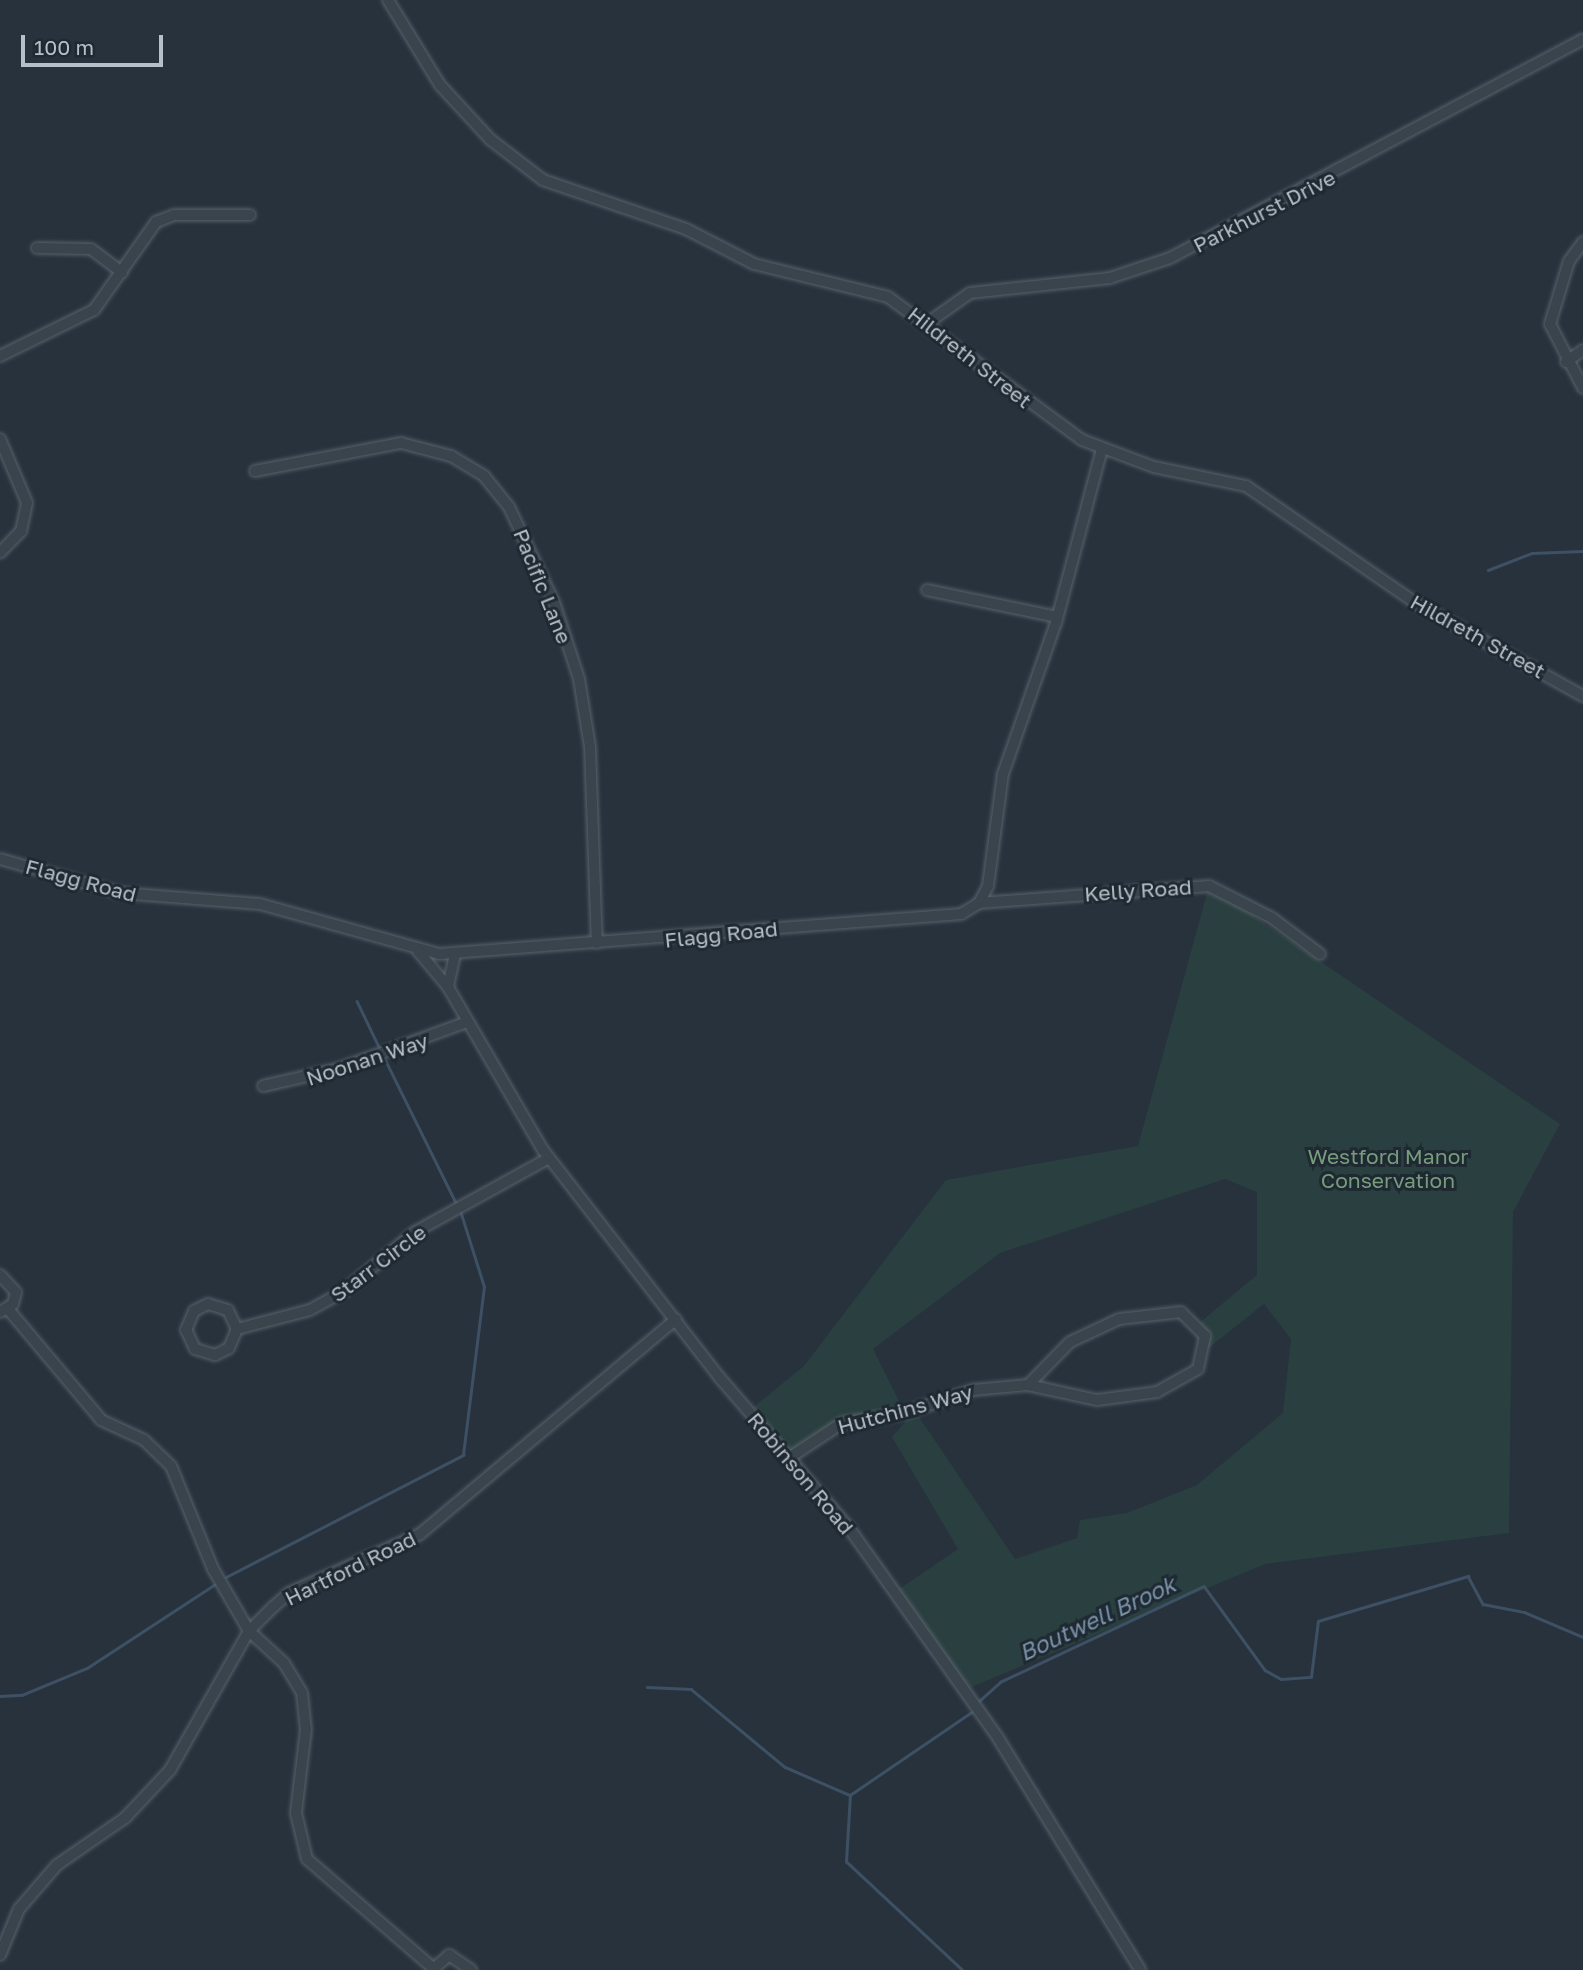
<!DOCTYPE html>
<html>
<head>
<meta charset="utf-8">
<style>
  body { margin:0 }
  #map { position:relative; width:1583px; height:1970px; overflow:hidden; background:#27323d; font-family:"Golos Text",sans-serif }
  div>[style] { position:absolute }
  .green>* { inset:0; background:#2a3f3f }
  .stream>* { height:2.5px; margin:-1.25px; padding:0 1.25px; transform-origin:1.25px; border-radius:1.25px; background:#3e5164 }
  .roads { filter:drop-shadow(0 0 2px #58626b) drop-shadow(0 0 2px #58626b) }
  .street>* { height:10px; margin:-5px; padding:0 5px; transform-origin:5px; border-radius:5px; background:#3a444d }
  span { translate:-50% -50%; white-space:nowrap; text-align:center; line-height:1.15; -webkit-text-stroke:6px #1f2932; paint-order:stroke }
  .street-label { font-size:21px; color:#b7bfc8 }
  .park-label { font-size:21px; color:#779c7c }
  .water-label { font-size:23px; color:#7a92a9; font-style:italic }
  .scale { position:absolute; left:21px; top:35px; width:142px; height:32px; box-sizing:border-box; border:4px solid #b7bfc8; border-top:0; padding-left:9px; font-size:21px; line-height:24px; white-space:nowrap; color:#b7bfc8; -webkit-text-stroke:5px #1f2932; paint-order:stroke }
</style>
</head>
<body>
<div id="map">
  <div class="green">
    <i style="clip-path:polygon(1209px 886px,1560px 1124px,1513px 1212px,1509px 1533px,1265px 1564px,962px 1691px,892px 1594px,958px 1549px,892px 1437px,915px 1411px,1015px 1559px,1077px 1538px,1080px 1520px,1127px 1513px,1197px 1485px,1283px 1413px,1291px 1339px,1264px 1304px,1206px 1350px,1198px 1324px,1257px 1275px,1257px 1192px,1225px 1179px,1000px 1253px,873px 1349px,905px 1413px,835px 1426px,792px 1456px,750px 1410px,804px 1366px,946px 1180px,1138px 1146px)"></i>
  </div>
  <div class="stream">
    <i style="left:1488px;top:570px;width:47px;rotate:-21.1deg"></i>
    <i style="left:1532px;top:553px;width:51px;rotate:-2.2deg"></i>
    <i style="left:357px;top:1001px;width:55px;rotate:64.4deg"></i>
    <i style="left:384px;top:1057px;width:165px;rotate:63.7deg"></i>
    <i style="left:226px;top:1577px;width:267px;rotate:-27.2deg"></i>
    <i style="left:463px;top:1455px;width:169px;rotate:-82.9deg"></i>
    <i style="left:484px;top:1287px;width:80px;rotate:-107.5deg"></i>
    <i style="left:647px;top:1687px;width:44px;rotate:2.6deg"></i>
    <i style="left:691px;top:1689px;width:122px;rotate:39.7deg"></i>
    <i style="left:785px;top:1767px;width:71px;rotate:23.3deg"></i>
    <i style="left:0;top:1696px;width:22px;rotate:-3deg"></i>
    <i style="left:22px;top:1695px;width:70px;rotate:-22.6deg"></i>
    <i style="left:87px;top:1668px;width:152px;rotate:-33.2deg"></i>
    <i style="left:978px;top:1702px;width:30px;rotate:-42deg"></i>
    <i style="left:1000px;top:1682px;width:225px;rotate:-25.2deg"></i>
    <i style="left:1204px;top:1586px;width:104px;rotate:54deg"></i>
    <i style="left:1265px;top:1670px;width:18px;rotate:29deg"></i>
    <i style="left:1281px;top:1679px;width:30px;rotate:-4deg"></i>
    <i style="left:1311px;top:1677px;width:56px;rotate:-82.9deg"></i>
    <i style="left:1318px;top:1621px;width:157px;rotate:-16.7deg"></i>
    <i style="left:1468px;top:1576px;width:32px;rotate:62deg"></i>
    <i style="left:1483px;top:1604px;width:42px;rotate:11deg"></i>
    <i style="left:1524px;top:1612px;width:64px;rotate:23deg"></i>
    <i style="left:962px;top:1970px;width:158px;rotate:-137deg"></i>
    <i style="left:846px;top:1862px;width:67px;rotate:-86.6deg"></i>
    <i style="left:850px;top:1795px;width:149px;rotate:-34.3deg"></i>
  </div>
  <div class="roads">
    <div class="street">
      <i style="left:388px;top:0;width:100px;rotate:58.5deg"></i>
      <i style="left:440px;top:85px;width:75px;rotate:47.2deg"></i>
      <i style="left:491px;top:140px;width:66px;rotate:37.6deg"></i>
      <i style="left:543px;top:180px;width:151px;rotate:18.9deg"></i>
      <i style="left:686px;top:229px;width:76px;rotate:27.2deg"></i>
      <i style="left:754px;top:264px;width:138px;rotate:13.8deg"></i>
      <i style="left:888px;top:297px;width:241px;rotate:36.4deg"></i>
      <i style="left:1082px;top:440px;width:77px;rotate:20.6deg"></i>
      <i style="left:1154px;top:467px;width:94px;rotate:11.7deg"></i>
      <i style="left:1246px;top:486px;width:208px;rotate:34.6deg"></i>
      <i style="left:1417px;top:604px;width:190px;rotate:29deg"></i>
      <i style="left:1583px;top:242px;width:24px;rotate:126deg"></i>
      <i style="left:1569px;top:261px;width:66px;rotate:106.8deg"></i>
      <i style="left:1550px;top:324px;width:72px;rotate:62.7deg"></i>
      <i style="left:37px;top:248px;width:54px;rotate:1.1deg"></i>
      <i style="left:91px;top:249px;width:39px;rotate:37deg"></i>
      <i style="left:929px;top:322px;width:50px;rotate:-35.3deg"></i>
      <i style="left:970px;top:293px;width:141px;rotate:-6.1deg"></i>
      <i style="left:1110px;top:278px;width:63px;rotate:-18.4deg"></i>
      <i style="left:1170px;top:258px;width:467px;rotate:-27.9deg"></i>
      <i style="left:0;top:356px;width:105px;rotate:-26.1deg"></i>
      <i style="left:94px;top:310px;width:108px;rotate:-54.8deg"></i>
      <i style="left:156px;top:222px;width:19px;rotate:-21deg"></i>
      <i style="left:174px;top:215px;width:76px"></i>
      <i style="left:1566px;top:362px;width:21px;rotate:-35deg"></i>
      <i style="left:0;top:439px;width:69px;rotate:67.1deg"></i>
      <i style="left:27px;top:503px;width:29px;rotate:102deg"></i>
      <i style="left:21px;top:531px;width:30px;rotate:134deg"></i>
      <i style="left:255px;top:471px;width:149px;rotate:-10.9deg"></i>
      <i style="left:401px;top:443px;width:52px;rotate:14.6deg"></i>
      <i style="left:451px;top:456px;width:39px;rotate:31deg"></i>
      <i style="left:484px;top:476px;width:40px;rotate:51deg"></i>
      <i style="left:509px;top:507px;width:105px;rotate:64.7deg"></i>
      <i style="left:554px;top:602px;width:81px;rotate:72deg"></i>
      <i style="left:579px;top:679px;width:69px;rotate:80.8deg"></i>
      <i style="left:590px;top:747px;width:196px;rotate:88deg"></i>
      <i style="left:927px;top:590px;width:133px;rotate:11.7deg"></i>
      <i style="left:0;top:859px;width:125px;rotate:15.8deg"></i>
      <i style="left:120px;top:893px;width:140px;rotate:4.5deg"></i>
      <i style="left:260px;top:904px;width:186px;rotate:15.6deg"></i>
      <i style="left:439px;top:954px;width:524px;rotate:-4.38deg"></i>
      <i style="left:961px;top:914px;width:21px;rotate:-31deg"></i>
      <i style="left:979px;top:903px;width:19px;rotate:-62deg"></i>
      <i style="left:988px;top:886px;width:113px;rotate:-82.4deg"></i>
      <i style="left:1003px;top:774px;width:160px;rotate:-70.7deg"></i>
      <i style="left:1056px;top:623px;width:180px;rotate:-75.2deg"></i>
      <i style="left:979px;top:903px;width:231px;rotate:-4.2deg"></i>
      <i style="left:1209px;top:886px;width:71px;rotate:26.9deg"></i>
      <i style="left:1272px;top:918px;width:60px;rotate:36.9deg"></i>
      <i style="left:418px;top:951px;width:47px;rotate:50.2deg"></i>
      <i style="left:448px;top:987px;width:189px;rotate:59.8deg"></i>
      <i style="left:543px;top:1150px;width:289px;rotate:52.2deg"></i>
      <i style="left:720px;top:1378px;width:198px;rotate:49.3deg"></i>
      <i style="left:849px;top:1528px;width:257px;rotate:54.6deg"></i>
      <i style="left:998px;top:1738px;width:272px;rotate:58.5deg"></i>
      <i style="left:448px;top:987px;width:35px;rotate:-78deg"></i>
      <i style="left:263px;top:1086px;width:77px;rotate:-12.8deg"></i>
      <i style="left:338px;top:1069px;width:137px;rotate:-20deg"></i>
      <i style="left:0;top:1275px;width:23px;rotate:47deg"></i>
      <i style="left:16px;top:1292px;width:12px;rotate:104deg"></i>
      <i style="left:13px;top:1304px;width:15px;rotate:148deg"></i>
      <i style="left:8px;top:1309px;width:145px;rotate:50deg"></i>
      <i style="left:101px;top:1420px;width:47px;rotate:24.9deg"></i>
      <i style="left:144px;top:1440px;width:37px;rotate:44deg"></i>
      <i style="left:171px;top:1466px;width:111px;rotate:67.8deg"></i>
      <i style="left:213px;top:1569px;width:72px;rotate:59.9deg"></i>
      <i style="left:249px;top:1631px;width:47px;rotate:42.4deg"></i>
      <i style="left:284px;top:1663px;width:35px;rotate:59deg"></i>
      <i style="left:302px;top:1693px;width:36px;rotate:84deg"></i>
      <i style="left:306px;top:1729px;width:85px;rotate:96.8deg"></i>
      <i style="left:296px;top:1813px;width:47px;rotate:76.6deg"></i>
      <i style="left:307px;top:1859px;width:167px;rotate:40.9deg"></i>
      <i style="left:237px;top:1329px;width:21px;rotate:113deg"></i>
      <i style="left:229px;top:1348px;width:16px;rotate:153deg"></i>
      <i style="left:215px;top:1355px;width:21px;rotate:-163deg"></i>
      <i style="left:195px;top:1349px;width:21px;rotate:-115deg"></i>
      <i style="left:186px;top:1330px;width:21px;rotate:-67deg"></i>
      <i style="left:194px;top:1311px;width:16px;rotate:-27deg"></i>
      <i style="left:208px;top:1304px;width:21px;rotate:17deg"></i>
      <i style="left:228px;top:1310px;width:21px;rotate:65deg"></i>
      <i style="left:237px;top:1329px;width:75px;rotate:-14.6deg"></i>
      <i style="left:310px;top:1310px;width:39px;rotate:-29deg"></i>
      <i style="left:344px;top:1291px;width:92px;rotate:-39.7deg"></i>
      <i style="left:415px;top:1232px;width:153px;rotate:-28.9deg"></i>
      <i style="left:792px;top:1456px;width:60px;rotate:-33.4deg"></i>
      <i style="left:842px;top:1423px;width:64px;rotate:-9deg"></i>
      <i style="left:905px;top:1413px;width:72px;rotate:-18.7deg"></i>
      <i style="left:973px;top:1390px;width:55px;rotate:-5.2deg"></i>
      <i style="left:1028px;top:1385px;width:71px;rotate:12.3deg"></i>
      <i style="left:1097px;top:1400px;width:61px;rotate:-7.6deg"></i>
      <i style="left:1157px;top:1392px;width:47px;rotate:-29.3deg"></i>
      <i style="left:1198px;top:1369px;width:34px;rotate:-78deg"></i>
      <i style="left:1205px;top:1336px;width:34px;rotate:-135deg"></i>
      <i style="left:1181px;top:1312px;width:62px;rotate:173.6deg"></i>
      <i style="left:1119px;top:1319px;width:54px;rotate:154.9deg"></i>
      <i style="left:1070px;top:1342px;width:60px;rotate:134.3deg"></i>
      <i style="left:0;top:1955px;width:50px;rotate:-67.6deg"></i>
      <i style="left:19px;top:1909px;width:58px;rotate:-49.2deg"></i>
      <i style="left:57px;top:1865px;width:83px;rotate:-34.7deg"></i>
      <i style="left:125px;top:1818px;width:66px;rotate:-46.8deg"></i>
      <i style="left:170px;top:1770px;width:160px;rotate:-60.4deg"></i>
      <i style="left:249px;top:1631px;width:34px;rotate:-45deg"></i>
      <i style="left:273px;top:1607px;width:21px;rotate:-41deg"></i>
      <i style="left:289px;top:1593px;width:144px;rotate:-24.2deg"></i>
      <i style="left:420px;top:1534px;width:334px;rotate:-40deg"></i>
      <i style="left:432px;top:1970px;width:23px;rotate:-41deg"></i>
      <i style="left:449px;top:1955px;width:27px;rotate:34deg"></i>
    </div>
  </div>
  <div class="street-label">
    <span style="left:1264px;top:211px;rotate:-27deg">Parkhurst Drive</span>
    <span style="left:970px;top:357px;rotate:38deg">Hildreth Street</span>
    <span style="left:543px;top:586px;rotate:68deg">Pacific Lane</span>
    <span style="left:1478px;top:636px;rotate:29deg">Hildreth Street</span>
    <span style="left:81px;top:880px;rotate:15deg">Flagg Road</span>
    <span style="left:1138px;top:890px;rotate:-4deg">Kelly Road</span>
    <span style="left:721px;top:934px;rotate:-6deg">Flagg Road</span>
    <span style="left:367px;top:1059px;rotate:-18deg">Noonan Way</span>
    <span style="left:378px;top:1263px;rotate:-37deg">Starr Circle</span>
    <span style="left:905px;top:1409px;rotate:-15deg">Hutchins Way</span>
    <span style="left:801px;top:1473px;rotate:50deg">Robinson Road</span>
    <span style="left:350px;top:1568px;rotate:-26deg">Hartford Road</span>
  </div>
  <div class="park-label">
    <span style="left:1388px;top:1168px">Westford Manor<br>Conservation</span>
  </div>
  <div class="water-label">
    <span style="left:1097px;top:1618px;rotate:-25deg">Boutwell Brook</span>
  </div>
  <div class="scale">100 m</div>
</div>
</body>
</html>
